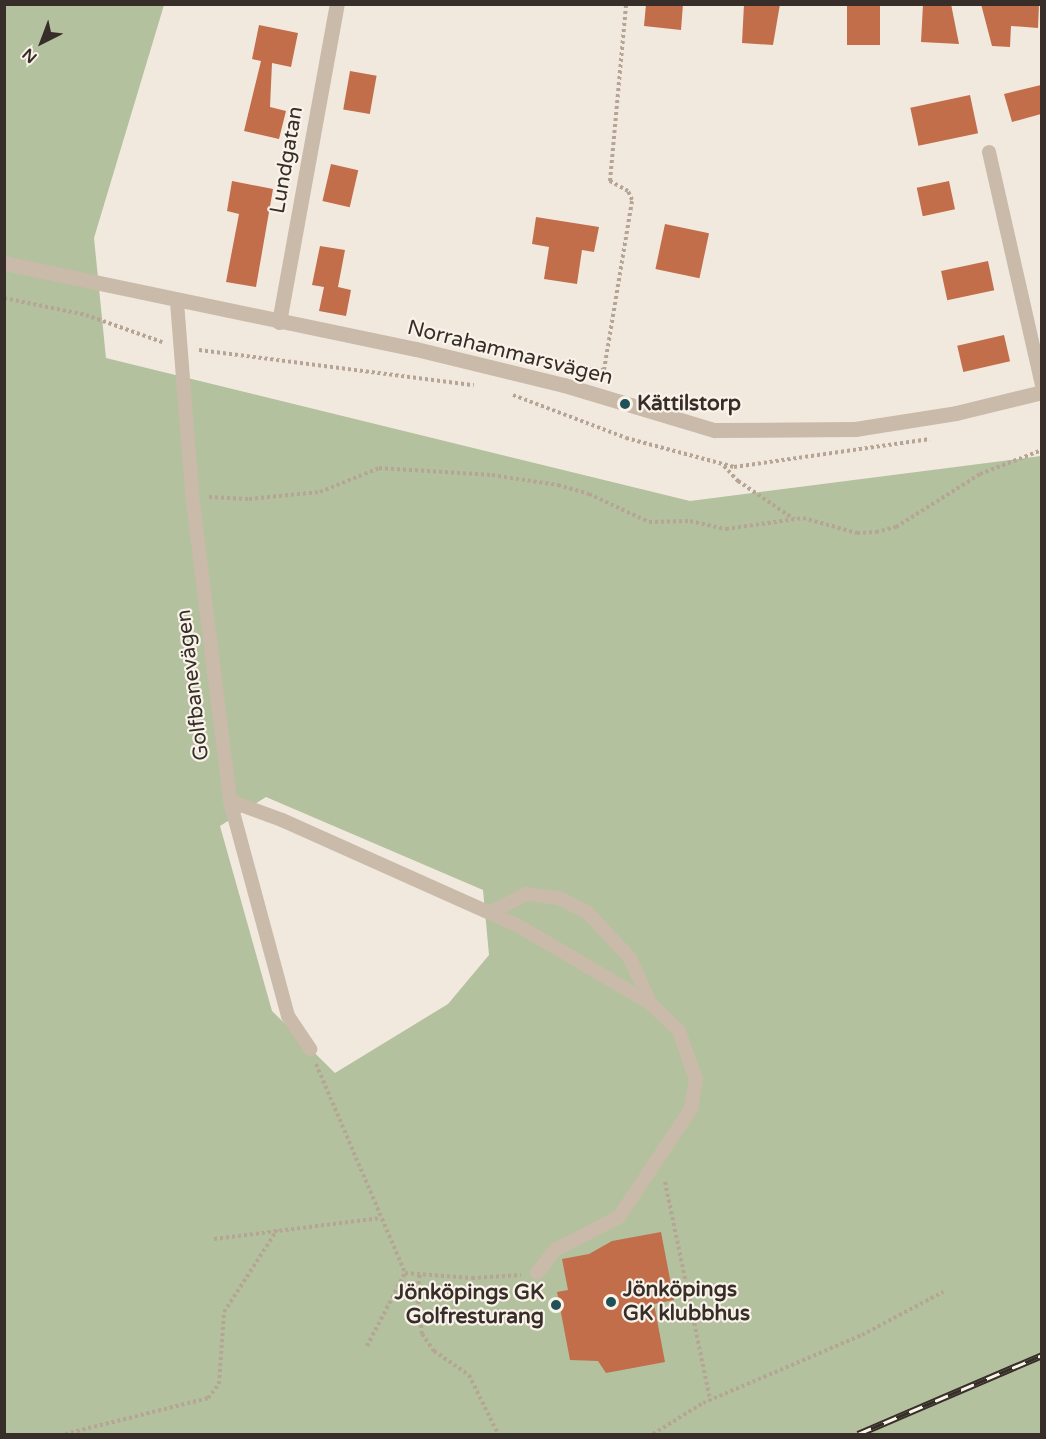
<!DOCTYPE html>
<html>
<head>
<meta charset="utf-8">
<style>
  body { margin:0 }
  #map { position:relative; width:1046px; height:1439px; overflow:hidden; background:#f2e9de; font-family:"Varela Round",sans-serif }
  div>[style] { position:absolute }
  .green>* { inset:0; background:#b3c19e }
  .building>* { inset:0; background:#c26e4b; transform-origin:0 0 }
  .path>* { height:4px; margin-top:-2px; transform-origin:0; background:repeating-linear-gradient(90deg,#b6a494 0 3px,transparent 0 6px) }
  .service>* { height:14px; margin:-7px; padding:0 7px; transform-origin:7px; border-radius:7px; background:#cabaaa }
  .minor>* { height:15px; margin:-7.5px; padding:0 7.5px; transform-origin:7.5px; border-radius:7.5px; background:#cabaaa }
  .tertiary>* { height:15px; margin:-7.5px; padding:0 7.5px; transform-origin:7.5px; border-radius:7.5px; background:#cabaaa }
  .rail>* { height:7px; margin-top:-3.5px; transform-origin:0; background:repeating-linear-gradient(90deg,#f9f3ea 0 14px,#372e29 0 28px); box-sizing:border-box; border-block:2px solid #372e29 }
  .dots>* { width:16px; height:16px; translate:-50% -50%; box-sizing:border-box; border:3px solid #f9f3ea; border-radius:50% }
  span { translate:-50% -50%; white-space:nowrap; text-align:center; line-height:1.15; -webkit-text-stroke:4.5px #f9f3ea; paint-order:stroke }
  .street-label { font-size:21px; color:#372e29 }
  .poi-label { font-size:21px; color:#372e29; font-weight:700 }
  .left { translate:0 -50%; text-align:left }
  .right { translate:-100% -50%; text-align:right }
  .frame { position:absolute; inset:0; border:6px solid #372e29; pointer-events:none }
  .north { position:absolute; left:12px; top:12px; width:60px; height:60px; -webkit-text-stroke:4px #f9f3ea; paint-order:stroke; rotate:222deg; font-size:16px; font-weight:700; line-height:24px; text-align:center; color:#372e29 }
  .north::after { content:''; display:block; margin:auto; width:21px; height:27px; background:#372e29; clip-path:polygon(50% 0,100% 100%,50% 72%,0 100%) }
</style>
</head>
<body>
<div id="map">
  <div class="green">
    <i style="clip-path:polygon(evenodd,5px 5px,164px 5px,94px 238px,106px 358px,690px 501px,1041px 456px,1041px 1434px,5px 1434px,5px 5px,266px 797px,483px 890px,489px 955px,448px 1004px,335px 1073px,272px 1011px,220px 826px,266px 797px)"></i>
  </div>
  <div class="building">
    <i style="clip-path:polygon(646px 4px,683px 4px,681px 30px,644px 26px)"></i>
    <i style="clip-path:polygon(744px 4px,780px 4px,773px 45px,742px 43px)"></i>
    <i style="left:847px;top:4px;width:33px;height:41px"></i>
    <i style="clip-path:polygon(923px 4px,951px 4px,959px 44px,921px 42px)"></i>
    <i style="clip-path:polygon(981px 4px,1039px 4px,1038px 28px,1011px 26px,1010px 47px,992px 46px)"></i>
    <i style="clip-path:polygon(259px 25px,298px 33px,291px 67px,272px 63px,270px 107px,286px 111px,279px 139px,244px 131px,261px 61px,252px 59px)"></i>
    <i style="left:350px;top:71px;width:27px;height:39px;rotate:10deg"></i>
    <i style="clip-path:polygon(1041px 85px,1041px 114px,1012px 122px,1004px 94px)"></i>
    <i style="left:970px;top:95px;width:39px;height:61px;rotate:78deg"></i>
    <i style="left:331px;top:164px;width:28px;height:38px;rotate:13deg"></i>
    <i style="clip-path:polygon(232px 181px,273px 189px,256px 287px,226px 282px,239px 214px,227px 211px)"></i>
    <i style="left:949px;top:181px;width:29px;height:33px;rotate:78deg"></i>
    <i style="clip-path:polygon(536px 217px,599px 227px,594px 252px,582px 250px,577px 284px,544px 279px,549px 247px,532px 244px)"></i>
    <i style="left:665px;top:224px;width:45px;height:46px;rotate:12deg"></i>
    <i style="clip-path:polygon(320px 246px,345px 250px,338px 287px,351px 290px,346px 316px,319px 311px,324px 287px,312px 285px)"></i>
    <i style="left:988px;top:261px;width:30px;height:48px;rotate:78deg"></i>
    <i style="left:1004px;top:335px;width:27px;height:48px;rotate:77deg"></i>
    <i style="clip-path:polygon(661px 1232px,674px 1300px,654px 1304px,665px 1362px,606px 1373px,598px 1361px,570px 1360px,557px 1292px,568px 1290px,562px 1259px,589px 1254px,612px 1241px)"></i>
  </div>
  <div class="path">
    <i style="left:4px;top:298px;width:84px;rotate:11.7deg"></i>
    <i style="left:86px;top:315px;width:81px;rotate:19.6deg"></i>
    <i style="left:199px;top:350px;width:277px;rotate:7.3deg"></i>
    <i style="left:583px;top:369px;width:21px;rotate:3deg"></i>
    <i style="left:604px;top:370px;width:172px;rotate:-80.6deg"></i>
    <i style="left:632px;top:200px;width:10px;rotate:-114deg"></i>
    <i style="left:628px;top:191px;width:21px;rotate:-151deg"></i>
    <i style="left:610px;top:181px;width:178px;rotate:-84.8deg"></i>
    <i style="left:513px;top:395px;width:121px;rotate:20.8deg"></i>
    <i style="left:626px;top:438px;width:112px;rotate:15deg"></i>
    <i style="left:734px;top:467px;width:198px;rotate:-8.1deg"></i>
    <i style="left:724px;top:466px;width:21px;rotate:47deg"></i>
    <i style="left:738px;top:481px;width:68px;rotate:34.2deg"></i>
    <i style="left:209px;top:497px;width:40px;rotate:2.9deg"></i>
    <i style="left:249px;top:499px;width:71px;rotate:-5.6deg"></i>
    <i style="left:320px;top:492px;width:64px;rotate:-22.1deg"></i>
    <i style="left:379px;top:468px;width:113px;rotate:3.5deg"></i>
    <i style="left:492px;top:475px;width:67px;rotate:8.6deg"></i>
    <i style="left:558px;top:485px;width:32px;rotate:16deg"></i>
    <i style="left:589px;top:494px;width:66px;rotate:25deg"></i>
    <i style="left:649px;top:522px;width:41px;rotate:-1.4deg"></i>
    <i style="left:690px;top:521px;width:37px;rotate:13deg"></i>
    <i style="left:726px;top:529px;width:78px;rotate:-8.1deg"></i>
    <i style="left:803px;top:518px;width:56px;rotate:15.5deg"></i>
    <i style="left:857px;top:533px;width:19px;rotate:-3deg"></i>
    <i style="left:876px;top:532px;width:21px;rotate:-14deg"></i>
    <i style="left:896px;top:527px;width:99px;rotate:-32.2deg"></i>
    <i style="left:980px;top:474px;width:66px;rotate:-21.2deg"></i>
    <i style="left:316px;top:1064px;width:227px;rotate:66.9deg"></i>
    <i style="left:405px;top:1273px;width:67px;rotate:4.3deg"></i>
    <i style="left:472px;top:1278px;width:49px;rotate:-3.5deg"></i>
    <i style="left:665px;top:1182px;width:223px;rotate:78.3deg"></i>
    <i style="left:214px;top:1239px;width:168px;rotate:-7.2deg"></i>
    <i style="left:420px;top:1275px;width:14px;rotate:102deg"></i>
    <i style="left:417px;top:1289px;width:45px;rotate:83.7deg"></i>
    <i style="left:422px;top:1334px;width:21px;rotate:55deg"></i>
    <i style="left:434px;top:1351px;width:42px;rotate:34.4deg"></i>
    <i style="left:469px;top:1375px;width:66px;rotate:63.8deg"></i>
    <i style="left:367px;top:1346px;width:82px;rotate:-62.5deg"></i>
    <i style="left:65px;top:1434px;width:147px;rotate:-14.1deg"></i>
    <i style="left:208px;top:1398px;width:18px;rotate:-52deg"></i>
    <i style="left:219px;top:1384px;width:72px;rotate:-86deg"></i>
    <i style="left:224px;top:1312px;width:98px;rotate:-57.1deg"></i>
    <i style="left:653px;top:1434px;width:59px;rotate:-31.8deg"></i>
    <i style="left:703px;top:1403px;width:173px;rotate:-23.2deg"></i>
    <i style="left:862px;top:1335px;width:92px;rotate:-28deg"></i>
  </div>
  <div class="service">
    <i style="left:989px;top:152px;width:240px;rotate:77.2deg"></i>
    <i style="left:177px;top:302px;width:193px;rotate:85.5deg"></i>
    <i style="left:192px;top:494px;width:309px;rotate:82.9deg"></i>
    <i style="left:230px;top:801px;width:223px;rotate:74.9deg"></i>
    <i style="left:288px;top:1016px;width:40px;rotate:56deg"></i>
    <i style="left:230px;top:801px;width:55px;rotate:20.1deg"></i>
    <i style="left:282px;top:820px;width:257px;rotate:24.1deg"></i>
    <i style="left:517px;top:925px;width:154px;rotate:30.4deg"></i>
    <i style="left:650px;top:1003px;width:40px;rotate:44deg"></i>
    <i style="left:679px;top:1031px;width:52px;rotate:70.9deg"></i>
    <i style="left:696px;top:1080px;width:29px;rotate:100deg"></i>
    <i style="left:691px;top:1109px;width:130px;rotate:123.7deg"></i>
    <i style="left:619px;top:1217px;width:72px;rotate:152.7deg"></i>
    <i style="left:555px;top:1250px;width:29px;rotate:128deg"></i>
    <i style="left:491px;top:912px;width:39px;rotate:-27deg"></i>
    <i style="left:526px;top:894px;width:33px;rotate:7deg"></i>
    <i style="left:559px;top:898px;width:31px;rotate:27deg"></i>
    <i style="left:587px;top:912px;width:63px;rotate:46.9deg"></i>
    <i style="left:630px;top:958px;width:49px;rotate:66deg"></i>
  </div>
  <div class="minor">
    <i style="left:279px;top:322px;width:323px;rotate:-79.7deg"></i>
  </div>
  <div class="tertiary">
    <i style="left:4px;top:263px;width:421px;rotate:11.8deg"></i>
    <i style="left:416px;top:349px;width:152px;rotate:13.7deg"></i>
    <i style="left:564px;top:385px;width:157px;rotate:16.7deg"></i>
    <i style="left:714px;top:430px;width:141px;rotate:-0.4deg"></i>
    <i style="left:855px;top:429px;width:102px;rotate:-9deg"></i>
    <i style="left:956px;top:413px;width:89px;rotate:-13.7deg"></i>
  </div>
  <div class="rail">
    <i style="left:858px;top:1434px;width:200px;rotate:-23.2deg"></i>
  </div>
  <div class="dots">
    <i style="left:625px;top:404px;background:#205158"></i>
    <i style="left:611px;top:1302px;background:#205158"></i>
    <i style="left:556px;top:1305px;background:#205158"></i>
  </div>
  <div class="street-label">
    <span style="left:287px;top:160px;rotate:-80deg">Lundgatan</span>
    <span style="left:510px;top:353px;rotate:14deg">Norrahammarsvägen</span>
    <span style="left:193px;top:685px;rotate:-97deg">Golfbanevägen</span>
  </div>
  <div class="poi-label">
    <span class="left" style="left:637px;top:404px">Kättilstorp</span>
    <span class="left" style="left:623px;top:1302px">Jönköpings<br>GK klubbhus</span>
    <span class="right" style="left:544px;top:1305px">Jönköpings GK<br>Golfresturang</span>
  </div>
  <div class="frame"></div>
  <div class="north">N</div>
</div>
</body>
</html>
